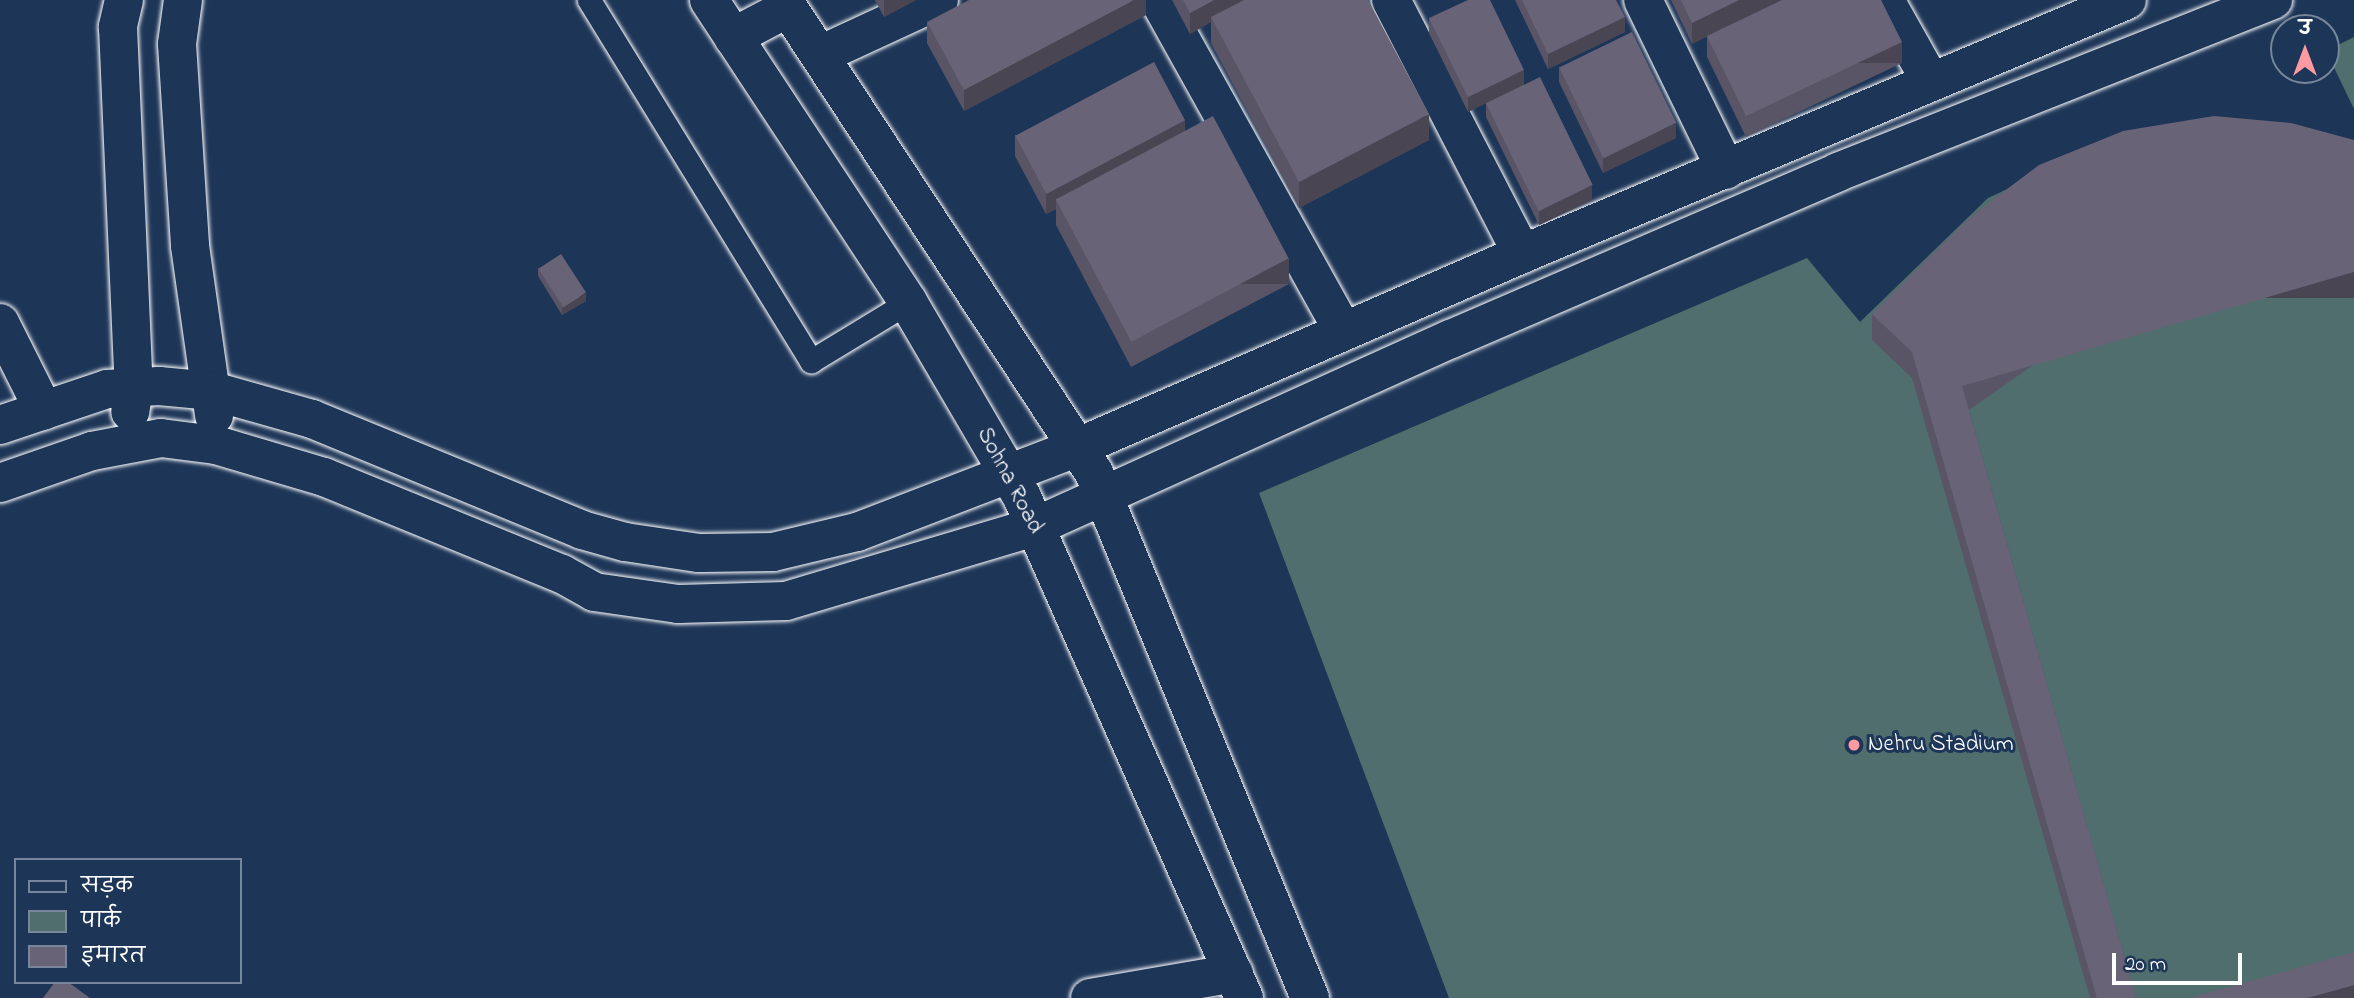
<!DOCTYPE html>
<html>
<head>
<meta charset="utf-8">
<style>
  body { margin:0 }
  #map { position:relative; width:2354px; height:998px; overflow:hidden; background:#1d3557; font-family:"Indie Flower","Playpen Sans Deva",sans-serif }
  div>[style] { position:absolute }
  .green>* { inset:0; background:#4f6e6d }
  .roads { filter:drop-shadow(0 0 2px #fff) drop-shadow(0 0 2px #fff) }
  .service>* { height:23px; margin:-11.5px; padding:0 11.5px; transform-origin:11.5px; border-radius:11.5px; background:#1d3557 }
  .minor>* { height:38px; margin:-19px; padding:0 19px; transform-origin:19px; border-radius:19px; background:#1d3557 }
  .secondary>* { height:38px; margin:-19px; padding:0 19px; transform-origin:19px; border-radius:19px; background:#1d3557 }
  .primary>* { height:38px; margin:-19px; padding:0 19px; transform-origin:19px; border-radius:19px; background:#1d3557 }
  .wall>* { inset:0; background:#5a5566 }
  .shaded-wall>* { inset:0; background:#4a4553; transform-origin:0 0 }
  .building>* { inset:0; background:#696377; transform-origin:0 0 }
  .dots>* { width:19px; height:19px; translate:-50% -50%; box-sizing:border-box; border:4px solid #1d3557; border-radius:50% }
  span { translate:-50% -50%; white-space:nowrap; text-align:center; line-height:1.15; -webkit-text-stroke:6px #1d3557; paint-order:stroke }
  .street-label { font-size:23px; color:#fff }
  .poi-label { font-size:23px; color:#fff }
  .left { translate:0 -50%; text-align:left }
  .legend { position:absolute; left:14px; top:858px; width:228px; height:126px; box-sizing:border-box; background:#1d3557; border:2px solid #77869a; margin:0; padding:9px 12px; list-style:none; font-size:21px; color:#fff }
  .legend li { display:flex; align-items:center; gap:14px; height:35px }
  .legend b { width:35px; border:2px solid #77869a }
  .north { position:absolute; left:2270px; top:14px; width:70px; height:70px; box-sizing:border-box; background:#1d3557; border:2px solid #77869a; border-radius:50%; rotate:0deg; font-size:19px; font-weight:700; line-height:28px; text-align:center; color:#fff }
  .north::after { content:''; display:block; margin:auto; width:24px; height:32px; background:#ff9aa2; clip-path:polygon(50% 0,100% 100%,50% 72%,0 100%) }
  .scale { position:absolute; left:2112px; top:953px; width:130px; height:32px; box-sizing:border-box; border:4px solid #fff; border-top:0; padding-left:9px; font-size:21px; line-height:24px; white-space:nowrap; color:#fff; -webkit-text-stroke:5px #1d3557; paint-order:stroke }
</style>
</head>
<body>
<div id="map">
  <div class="green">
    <i style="clip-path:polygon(2354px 37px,2354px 109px,2326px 51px)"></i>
    <i style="clip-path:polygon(2354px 144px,2354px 998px,1449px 998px,1259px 493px,1807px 258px,1860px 322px,1988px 198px,2069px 160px)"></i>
  </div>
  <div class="roads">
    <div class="service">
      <i style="left:589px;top:0;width:424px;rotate:58.4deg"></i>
      <i style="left:811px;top:361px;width:114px;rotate:-31.3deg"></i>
    </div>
    <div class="minor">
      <i style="left:1159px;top:0;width:379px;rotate:60.9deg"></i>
      <i style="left:1391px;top:0;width:286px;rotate:62.7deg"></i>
      <i style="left:1643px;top:0;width:189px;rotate:64deg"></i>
      <i style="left:1885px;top:0;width:94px;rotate:60.7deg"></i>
      <i style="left:820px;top:55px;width:131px;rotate:-24.8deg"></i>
      <i style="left:0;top:323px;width:98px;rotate:63.4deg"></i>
      <i style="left:1090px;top:998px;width:146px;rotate:-9.8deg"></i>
    </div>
    <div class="secondary">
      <i style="left:124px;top:0;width:28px;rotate:103deg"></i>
      <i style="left:118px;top:27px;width:361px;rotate:87.5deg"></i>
      <i style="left:134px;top:388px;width:24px;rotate:99deg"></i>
      <i style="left:183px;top:0;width:44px;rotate:97.8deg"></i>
      <i style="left:177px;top:44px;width:202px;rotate:86.3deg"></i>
      <i style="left:190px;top:246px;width:171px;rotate:81.9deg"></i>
      <i style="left:0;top:425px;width:113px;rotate:-18.6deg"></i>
      <i style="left:107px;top:389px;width:52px;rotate:-3.3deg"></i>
      <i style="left:159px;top:386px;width:54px;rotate:5.3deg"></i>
      <i style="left:213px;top:391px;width:103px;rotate:15.8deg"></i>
      <i style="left:312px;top:419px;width:292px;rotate:22.3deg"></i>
      <i style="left:582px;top:530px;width:45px;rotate:15.6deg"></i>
      <i style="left:625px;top:542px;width:75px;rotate:8.5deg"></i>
      <i style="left:699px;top:553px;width:74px;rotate:-0.8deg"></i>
      <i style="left:773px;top:552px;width:86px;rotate:-13.4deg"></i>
      <i style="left:857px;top:532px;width:235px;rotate:-21deg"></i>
      <i style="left:1076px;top:448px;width:486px;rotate:-23.5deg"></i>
      <i style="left:1522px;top:254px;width:656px;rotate:-22.77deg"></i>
      <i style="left:0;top:483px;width:97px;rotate:-19.2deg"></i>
      <i style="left:92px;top:451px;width:70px;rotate:-10.7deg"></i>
      <i style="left:161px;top:438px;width:55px;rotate:7.3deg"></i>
      <i style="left:216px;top:445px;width:113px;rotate:16.5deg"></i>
      <i style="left:324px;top:477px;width:257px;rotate:22.2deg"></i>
      <i style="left:562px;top:574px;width:37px;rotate:29deg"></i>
      <i style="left:594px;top:592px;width:85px;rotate:8.1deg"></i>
      <i style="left:678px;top:604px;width:108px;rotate:-1.6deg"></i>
      <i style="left:786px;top:601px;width:259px;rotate:-16.6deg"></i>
      <i style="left:1034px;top:527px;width:457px;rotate:-24.3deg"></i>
      <i style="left:1451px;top:339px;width:421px;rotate:-23.3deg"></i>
      <i style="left:1838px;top:172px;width:468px;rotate:-21.6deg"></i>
    </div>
    <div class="primary">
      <i style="left:709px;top:0;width:362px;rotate:56.6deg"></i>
      <i style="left:908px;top:302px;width:226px;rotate:59.7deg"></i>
      <i style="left:1022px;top:497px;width:548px;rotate:66.1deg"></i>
      <i style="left:783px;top:0;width:566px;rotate:56.67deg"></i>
      <i style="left:1094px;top:473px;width:568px;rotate:67.64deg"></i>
      <i style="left:733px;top:37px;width:62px;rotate:-27.8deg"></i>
    </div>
  </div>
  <div class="wall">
    <i style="clip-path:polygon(875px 0,916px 0,884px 17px)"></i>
    <i style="clip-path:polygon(1146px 0,1146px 15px,964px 111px,927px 43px,927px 22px)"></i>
    <i style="clip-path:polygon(1172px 0,1368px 0,1429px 140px,1299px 208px,1211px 43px,1211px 22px,1190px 34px)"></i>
    <i style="clip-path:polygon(1515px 0,1616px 0,1625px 32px,1548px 69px)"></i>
    <i style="clip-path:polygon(1671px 0,1881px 0,1902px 63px,1746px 137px,1707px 57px,1707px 36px,1692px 44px)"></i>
    <i style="clip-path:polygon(1429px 18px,1524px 84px,1592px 200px,1539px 225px,1486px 117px,1486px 103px,1468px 112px,1429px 33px)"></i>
    <i style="clip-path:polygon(1559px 67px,1676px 138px,1603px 173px,1559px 82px)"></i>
    <i style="clip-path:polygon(1185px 131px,1289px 284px,1131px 367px,1056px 225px,1056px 209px,1046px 214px,1015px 156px,1015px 135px)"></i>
    <i style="clip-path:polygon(2354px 140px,1969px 410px,2136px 998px,2090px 998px,1912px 378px,1872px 340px,1872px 314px)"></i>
    <i style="clip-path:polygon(538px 268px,586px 301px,562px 315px,538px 276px)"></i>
  </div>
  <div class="shaded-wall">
    <i style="clip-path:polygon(884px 0,916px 0,884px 17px)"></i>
    <i style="clip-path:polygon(1134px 0,1146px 0,1146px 15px,964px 111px,964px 90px)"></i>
    <i style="clip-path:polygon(1214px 0,1254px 0,1211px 17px,1211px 22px,1190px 34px,1190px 13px)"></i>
    <i style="clip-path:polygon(1739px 0,1783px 0,1692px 44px,1692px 23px)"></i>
    <i style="clip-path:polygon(1625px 17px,1625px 32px,1548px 69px,1548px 54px)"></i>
    <i style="left:1902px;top:42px;width:21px;height:173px;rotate:90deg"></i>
    <i style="clip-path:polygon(1524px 70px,1524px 85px,1468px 112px,1468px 97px)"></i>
    <i style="clip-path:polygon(1429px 114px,1429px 140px,1299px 208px,1299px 182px)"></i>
    <i style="clip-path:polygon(1185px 120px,1185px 141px,1056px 199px,1056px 209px,1046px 214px,1046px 193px)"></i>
    <i style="clip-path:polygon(1676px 123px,1676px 138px,1603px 173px,1603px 158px)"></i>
    <i style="clip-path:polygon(1592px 185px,1592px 200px,1539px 225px,1539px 210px)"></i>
    <i style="left:1289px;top:258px;width:26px;height:178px;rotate:90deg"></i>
    <i style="left:2354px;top:272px;width:26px;height:408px;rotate:90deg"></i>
    <i style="clip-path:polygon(586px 293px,586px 301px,562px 315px,562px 308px)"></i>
    <i style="clip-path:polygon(2354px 985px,2354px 998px,2307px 998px)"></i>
  </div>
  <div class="building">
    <i style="clip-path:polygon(969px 0,1134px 0,964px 90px,927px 22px)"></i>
    <i style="clip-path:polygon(1183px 0,1214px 0,1190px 13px)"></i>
    <i style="clip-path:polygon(1244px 0,1368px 0,1429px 114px,1299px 182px,1211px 17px)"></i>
    <i style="clip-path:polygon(1468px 0,1490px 0,1524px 70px,1468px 97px,1429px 18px)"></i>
    <i style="clip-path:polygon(1522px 0,1616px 0,1625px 17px,1548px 54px)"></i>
    <i style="clip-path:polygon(1681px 0,1739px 0,1692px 23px)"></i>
    <i style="clip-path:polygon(1782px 0,1881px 0,1902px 42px,1746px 116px,1707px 36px)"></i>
    <i style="left:1632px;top:32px;width:101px;height:81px;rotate:64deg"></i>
    <i style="left:1154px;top:62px;width:66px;height:157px;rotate:62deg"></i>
    <i style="left:1540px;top:77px;width:120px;height:60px;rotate:64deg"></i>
    <i style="left:1213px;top:116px;width:161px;height:178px;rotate:62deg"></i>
    <i style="clip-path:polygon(2214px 116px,2291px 123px,2354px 140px,2354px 272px,1962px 386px,2136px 998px,2097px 998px,1912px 352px,1872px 314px,1970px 217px,2039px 165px,2123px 131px)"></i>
    <i style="left:561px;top:254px;width:46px;height:27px;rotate:57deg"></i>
    <i style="clip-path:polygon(2354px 952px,2354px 985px,2307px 998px,2190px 998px)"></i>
    <i style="clip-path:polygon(55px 982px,68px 982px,90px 998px,43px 998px)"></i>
  </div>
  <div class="dots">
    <i style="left:1854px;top:745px;background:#ff9aa2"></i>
  </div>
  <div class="street-label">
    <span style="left:1009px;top:481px;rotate:62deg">Sohna Road</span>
  </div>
  <div class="poi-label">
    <span class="left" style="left:1868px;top:745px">Nehru Stadium</span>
  </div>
  <ul class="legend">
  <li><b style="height:9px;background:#1d3557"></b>सड़क</li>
  <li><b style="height:19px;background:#4f6e6d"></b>पार्क</li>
  <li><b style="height:19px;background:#696377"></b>इमारत</li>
  </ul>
  <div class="north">उ</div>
  <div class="scale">20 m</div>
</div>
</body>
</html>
